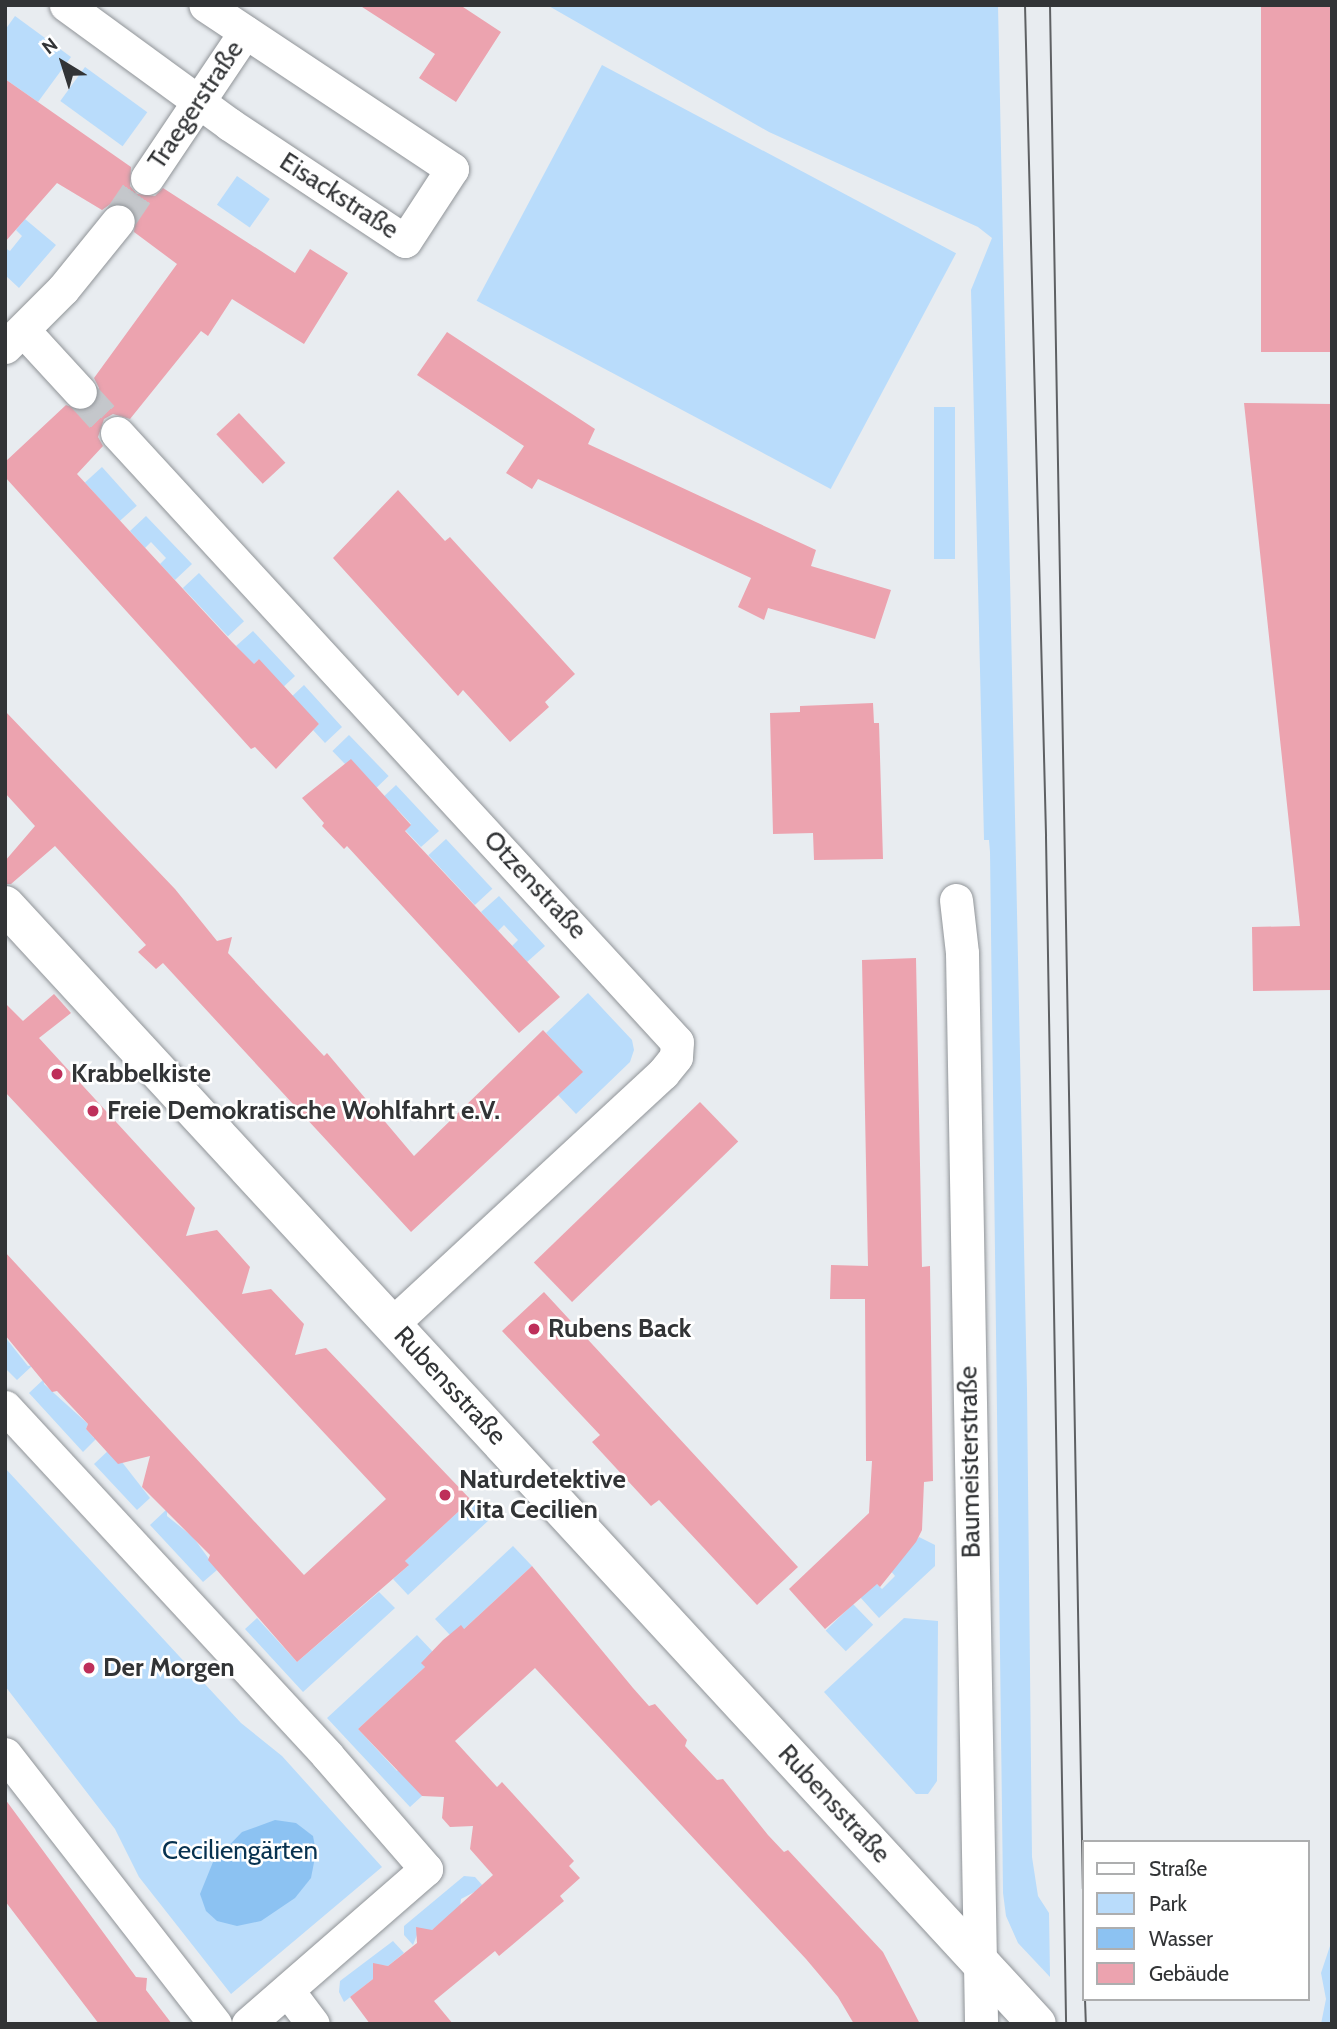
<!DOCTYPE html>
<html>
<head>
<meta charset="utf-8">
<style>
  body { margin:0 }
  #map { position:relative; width:1337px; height:2029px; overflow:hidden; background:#e8ecf0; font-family:Cabin,sans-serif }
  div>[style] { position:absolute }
  .green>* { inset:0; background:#b9dcfb; transform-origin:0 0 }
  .water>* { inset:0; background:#8cc2f2 }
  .building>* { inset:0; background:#eca3af; transform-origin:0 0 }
  .minor-tunnel>* { height:33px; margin-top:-16.5px; transform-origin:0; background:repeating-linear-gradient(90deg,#c4c7cb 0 33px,transparent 0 50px) }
  .roads { filter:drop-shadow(0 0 2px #909498) drop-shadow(0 0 2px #909498) }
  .minor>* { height:33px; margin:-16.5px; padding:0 16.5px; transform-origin:16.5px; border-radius:16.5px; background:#fff }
  .tertiary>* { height:38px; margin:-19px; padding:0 19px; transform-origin:19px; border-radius:19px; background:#fff }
  .tram>* { height:2px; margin:-1px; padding:0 1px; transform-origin:1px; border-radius:1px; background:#5e6063 }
  .dots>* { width:19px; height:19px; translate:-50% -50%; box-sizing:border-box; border:4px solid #fff; border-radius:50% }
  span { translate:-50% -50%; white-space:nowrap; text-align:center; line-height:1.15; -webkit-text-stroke:5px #fff; paint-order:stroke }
  .street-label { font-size:26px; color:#323436 }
  .poi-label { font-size:26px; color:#323436; font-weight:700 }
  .left { translate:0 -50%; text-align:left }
  .park-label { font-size:26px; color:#073250 }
  .frame { position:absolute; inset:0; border:7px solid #323436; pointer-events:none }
  .legend { position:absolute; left:1082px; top:1840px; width:228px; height:161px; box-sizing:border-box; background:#fff; border:2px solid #adaeaf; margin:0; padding:9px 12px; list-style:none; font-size:21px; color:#323436 }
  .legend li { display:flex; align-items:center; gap:14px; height:35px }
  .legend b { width:35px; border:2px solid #adaeaf }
  .north { position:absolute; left:28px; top:28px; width:70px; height:70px; -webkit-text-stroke:5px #fff; paint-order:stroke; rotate:322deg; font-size:19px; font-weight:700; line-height:28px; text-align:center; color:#323436 }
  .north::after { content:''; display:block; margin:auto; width:24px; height:32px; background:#323436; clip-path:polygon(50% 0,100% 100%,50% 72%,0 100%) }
</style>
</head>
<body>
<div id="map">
  <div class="green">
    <i style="clip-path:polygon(547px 5px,998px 5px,1027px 1389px,1032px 1857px,1038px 1896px,1049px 1913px,1050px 1977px,1018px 1943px,1006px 1916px,1003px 1893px,990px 852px,989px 840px,984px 840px,971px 290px,992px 238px,978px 227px,769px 132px)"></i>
    <i style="clip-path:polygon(15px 16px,71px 57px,38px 102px,5px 79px,5px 30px)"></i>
    <i style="left:602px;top:65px;width:401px;height:267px;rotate:28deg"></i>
    <i style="left:85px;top:67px;width:77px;height:42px;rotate:36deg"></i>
    <i style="left:237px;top:176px;width:40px;height:35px;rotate:35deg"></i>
    <i style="clip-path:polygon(25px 219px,56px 245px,19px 288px,5px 275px,5px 248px,10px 251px,22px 236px,16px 230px)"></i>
    <i style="left:934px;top:407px;width:21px;height:152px"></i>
    <i style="left:102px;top:467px;width:52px;height:23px;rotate:48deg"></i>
    <i style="clip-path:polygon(146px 516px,192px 564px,175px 580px,160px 564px,166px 558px,151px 542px,145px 548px,130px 531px)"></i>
    <i style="left:199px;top:573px;width:66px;height:22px;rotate:47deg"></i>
    <i style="clip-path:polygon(253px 631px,295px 676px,278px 692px,259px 659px,253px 665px,236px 646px)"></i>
    <i style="clip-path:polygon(304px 685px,342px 727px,325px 743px,313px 730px,319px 724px,287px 701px)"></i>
    <i style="left:349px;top:735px;width:57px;height:23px;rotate:46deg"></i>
    <i style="clip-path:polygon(396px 785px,439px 831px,421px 847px,405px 830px,411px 824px,397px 809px,391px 815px,379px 801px)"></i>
    <i style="left:446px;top:839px;width:68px;height:24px;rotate:47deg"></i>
    <i style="clip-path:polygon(499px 896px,545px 946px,527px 962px,512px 946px,518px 940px,504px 925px,498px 931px,481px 912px)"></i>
    <i style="clip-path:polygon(588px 993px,632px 1040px,634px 1050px,630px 1062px,576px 1114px,558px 1095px,582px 1072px,546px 1033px)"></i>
    <i style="clip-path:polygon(5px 1337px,28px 1366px,33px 1365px,17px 1380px,5px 1368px)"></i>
    <i style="clip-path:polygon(45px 1378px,44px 1384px,88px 1424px,86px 1429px,94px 1438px,99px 1436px,83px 1452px,29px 1393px)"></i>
    <i style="clip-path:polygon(111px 1448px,150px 1498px,137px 1510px,94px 1464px)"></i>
    <i style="clip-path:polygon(5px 1468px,241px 1723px,282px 1756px,382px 1867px,231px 1994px,139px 1877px,115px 1829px,5px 1686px)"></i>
    <i style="clip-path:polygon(471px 1500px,489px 1520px,408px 1595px,393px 1579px,408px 1566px,405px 1561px)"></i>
    <i style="clip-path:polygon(167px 1509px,167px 1516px,193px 1537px,217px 1570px,203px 1582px,150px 1525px)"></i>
    <i style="clip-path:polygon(919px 1537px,935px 1545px,935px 1566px,879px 1618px,860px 1597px,876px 1583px,882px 1589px,895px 1576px,890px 1570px)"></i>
    <i style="clip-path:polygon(513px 1546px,532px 1566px,464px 1629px,450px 1635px,435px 1619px)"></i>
    <i style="clip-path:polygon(379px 1592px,395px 1608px,303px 1692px,245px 1629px,257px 1618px,297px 1662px)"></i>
    <i style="left:853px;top:1604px;width:29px;height:38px;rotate:46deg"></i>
    <i style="clip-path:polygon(904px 1618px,938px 1621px,937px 1781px,928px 1794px,916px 1794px,824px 1692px)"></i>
    <i style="clip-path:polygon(417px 1635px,433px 1652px,422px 1663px,425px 1667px,358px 1729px,397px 1771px,402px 1767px,422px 1796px,410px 1807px,327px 1718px)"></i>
    <i style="clip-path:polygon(464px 1876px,475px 1877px,484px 1887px,461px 1899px,460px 1907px,432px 1930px,417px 1935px,413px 1945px,404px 1935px,404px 1926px)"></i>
    <i style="clip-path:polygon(1332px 1940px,1332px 2024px,1321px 2024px,1326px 1999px,1321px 1973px)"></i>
    <i style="clip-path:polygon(393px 1941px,404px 1953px,388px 1966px,382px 1965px,373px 1979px,344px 2002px,339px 1992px,340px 1981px)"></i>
  </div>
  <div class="water">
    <i style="clip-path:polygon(275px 1820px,296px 1823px,313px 1836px,316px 1852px,311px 1878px,295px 1898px,261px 1921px,237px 1926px,217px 1921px,206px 1911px,200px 1894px,213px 1862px,242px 1832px)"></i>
  </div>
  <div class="building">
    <i style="clip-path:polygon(359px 5px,460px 5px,501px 32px,456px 102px,419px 78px,435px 54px)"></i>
    <i style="left:1261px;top:5px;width:71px;height:347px"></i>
    <i style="clip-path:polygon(5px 79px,131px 167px,130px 186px,137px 194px,155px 196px,163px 188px,295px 273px,310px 249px,348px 273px,304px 344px,232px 299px,208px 336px,201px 331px,130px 419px,113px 414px,104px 419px,98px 437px,103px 446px,77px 474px,232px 642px,254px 664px,259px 659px,319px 724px,276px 769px,255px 747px,251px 749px,5px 477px,5px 462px,66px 405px,84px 411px,93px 406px,99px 388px,94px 378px,177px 264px,134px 232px,136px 215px,130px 206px,112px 203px,102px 210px,57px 183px,5px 242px)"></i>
    <i style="clip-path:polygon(447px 332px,595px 429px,588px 444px,816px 550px,811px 566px,891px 590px,875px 639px,768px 608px,764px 620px,738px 607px,751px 578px,538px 479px,532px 489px,506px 473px,524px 446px,417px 375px)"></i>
    <i style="clip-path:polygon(1244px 403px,1332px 404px,1332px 990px,1253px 991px,1252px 927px,1300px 926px)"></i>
    <i style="left:239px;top:413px;width:68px;height:31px;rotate:47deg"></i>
    <i style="clip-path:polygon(398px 490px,445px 541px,450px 537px,575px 674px,545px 702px,549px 707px,510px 742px,463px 690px,458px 696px,333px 558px)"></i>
    <i style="clip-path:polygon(873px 703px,874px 723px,879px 723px,883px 859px,814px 860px,813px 833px,773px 834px,770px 713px,800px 712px,800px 706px)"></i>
    <i style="clip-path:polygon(5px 711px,175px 889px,217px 941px,232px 937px,228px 953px,324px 1056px,327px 1053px,414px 1156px,543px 1030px,583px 1072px,411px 1232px,163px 963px,156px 969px,138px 952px,146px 945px,55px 846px,11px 884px,5px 884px,5px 861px,35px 826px,5px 793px)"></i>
    <i style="clip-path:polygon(351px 759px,411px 825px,405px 831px,560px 997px,519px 1033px,347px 846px,344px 849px,322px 826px,324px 823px,302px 798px)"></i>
    <i style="clip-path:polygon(916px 958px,922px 1267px,930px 1266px,933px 1481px,924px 1482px,922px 1530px,916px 1542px,880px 1587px,877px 1584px,825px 1629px,789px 1589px,869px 1513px,872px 1461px,866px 1461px,865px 1299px,830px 1299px,831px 1265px,868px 1266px,862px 960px)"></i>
    <i style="clip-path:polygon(54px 994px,71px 1013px,39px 1038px,195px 1208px,186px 1236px,217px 1230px,250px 1267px,242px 1294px,271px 1289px,304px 1324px,295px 1355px,326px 1348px,471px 1500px,405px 1561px,409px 1565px,297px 1662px,208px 1560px,210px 1555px,142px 1487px,150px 1456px,118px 1464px,86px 1429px,88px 1424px,57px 1391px,52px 1392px,5px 1335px,5px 1252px,304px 1575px,386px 1499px,5px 1092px,5px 1003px,23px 1021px)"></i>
    <i style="left:700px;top:1102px;width:55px;height:231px;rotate:46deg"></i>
    <i style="clip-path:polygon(544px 1292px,798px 1567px,757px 1605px,659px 1500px,651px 1506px,592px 1442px,600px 1435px,502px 1331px)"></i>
    <i style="clip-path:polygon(532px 1566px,633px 1688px,649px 1706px,655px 1704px,687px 1740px,685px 1746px,717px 1780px,723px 1779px,768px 1835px,784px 1852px,788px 1850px,883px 1952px,920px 2024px,854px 2024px,838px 1997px,806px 1959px,535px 1668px,455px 1741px,497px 1787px,502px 1782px,574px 1861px,569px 1866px,580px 1878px,560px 1896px,564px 1901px,499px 1956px,495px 1951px,434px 2001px,453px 2024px,370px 2024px,350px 1997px,373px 1979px,373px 1963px,388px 1966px,417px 1943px,416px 1927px,432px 1930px,493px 1875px,470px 1849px,473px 1826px,450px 1827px,442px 1818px,444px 1797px,422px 1796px,358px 1729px,425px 1667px,421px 1663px,443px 1640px,461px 1625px,464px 1629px)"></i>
    <i style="clip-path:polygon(5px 1799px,136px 1977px,147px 1978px,146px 1990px,172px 2024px,99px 2024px,5px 1901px)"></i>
  </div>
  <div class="minor-tunnel">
    <i style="left:118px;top:221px;width:52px;rotate:-56deg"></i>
    <i style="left:80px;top:392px;width:55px;rotate:47.9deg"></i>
  </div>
  <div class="roads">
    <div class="minor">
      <i style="left:66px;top:5px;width:202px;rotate:36.1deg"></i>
      <i style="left:229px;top:124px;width:211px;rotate:33.6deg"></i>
      <i style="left:405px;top:241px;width:86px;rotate:-56.9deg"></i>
      <i style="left:452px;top:169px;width:296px;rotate:-146.4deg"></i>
      <i style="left:147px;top:178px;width:176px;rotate:-56.1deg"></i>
      <i style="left:23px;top:330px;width:84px;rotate:47.4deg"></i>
      <i style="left:5px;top:347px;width:82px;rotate:-45deg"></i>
      <i style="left:63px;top:289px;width:87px;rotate:-51deg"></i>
      <i style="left:117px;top:433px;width:827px;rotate:47.4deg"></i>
      <i style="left:677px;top:1042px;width:15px;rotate:94deg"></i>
      <i style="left:676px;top:1057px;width:21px;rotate:129deg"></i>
      <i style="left:663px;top:1073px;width:369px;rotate:137.2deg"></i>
      <i style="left:956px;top:900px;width:53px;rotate:83.5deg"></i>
      <i style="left:962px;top:953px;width:1071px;rotate:88.98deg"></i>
      <i style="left:5px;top:1407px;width:474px;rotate:47.2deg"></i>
      <i style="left:327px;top:1755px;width:151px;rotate:49deg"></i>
      <i style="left:426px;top:1869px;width:236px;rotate:139deg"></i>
      <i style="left:5px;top:1754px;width:342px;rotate:52.1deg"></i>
      <i style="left:288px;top:1991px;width:41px;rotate:52.9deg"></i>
    </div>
    <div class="tertiary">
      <i style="left:5px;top:905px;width:1522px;rotate:47.32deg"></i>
    </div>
  </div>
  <div class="tram">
    <i style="left:1025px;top:5px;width:832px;rotate:88.55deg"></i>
    <i style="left:1046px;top:837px;width:1187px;rotate:89.03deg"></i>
    <i style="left:1050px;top:5px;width:1884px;rotate:89deg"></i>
    <i style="left:1085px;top:1999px;width:25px;rotate:88deg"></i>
  </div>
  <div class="dots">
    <i style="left:57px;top:1074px;background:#be2f5a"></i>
    <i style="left:93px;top:1111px;background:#be2f5a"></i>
    <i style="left:534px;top:1329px;background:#be2f5a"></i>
    <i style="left:445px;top:1495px;background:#be2f5a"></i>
    <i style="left:89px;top:1668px;background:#be2f5a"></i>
  </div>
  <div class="street-label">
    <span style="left:196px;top:105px;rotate:-56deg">Traegerstraße</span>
    <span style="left:339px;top:196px;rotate:33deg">Eisackstraße</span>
    <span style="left:535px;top:885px;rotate:47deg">Otzenstraße</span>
    <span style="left:450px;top:1386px;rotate:47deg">Rubensstraße</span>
    <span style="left:970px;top:1462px;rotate:-91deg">Baumeisterstraße</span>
    <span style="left:834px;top:1804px;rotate:47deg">Rubensstraße</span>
  </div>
  <div class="poi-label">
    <span class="left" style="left:71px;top:1074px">Krabbelkiste</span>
    <span class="left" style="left:107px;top:1111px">Freie Demokratische Wohlfahrt e.V.</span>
    <span class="left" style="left:548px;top:1329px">Rubens Back</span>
    <span class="left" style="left:459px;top:1495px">Naturdetektive<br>Kita Cecilien</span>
    <span class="left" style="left:103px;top:1668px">Der Morgen</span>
  </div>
  <div class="park-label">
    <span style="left:240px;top:1851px">Ceciliengärten</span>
  </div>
  <div class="frame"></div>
  <ul class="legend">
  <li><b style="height:9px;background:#fff"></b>Straße</li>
  <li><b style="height:19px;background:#b9dcfb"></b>Park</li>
  <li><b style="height:19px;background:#8cc2f2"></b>Wasser</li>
  <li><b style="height:19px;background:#eca3af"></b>Gebäude</li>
  </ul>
  <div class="north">N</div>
</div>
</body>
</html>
